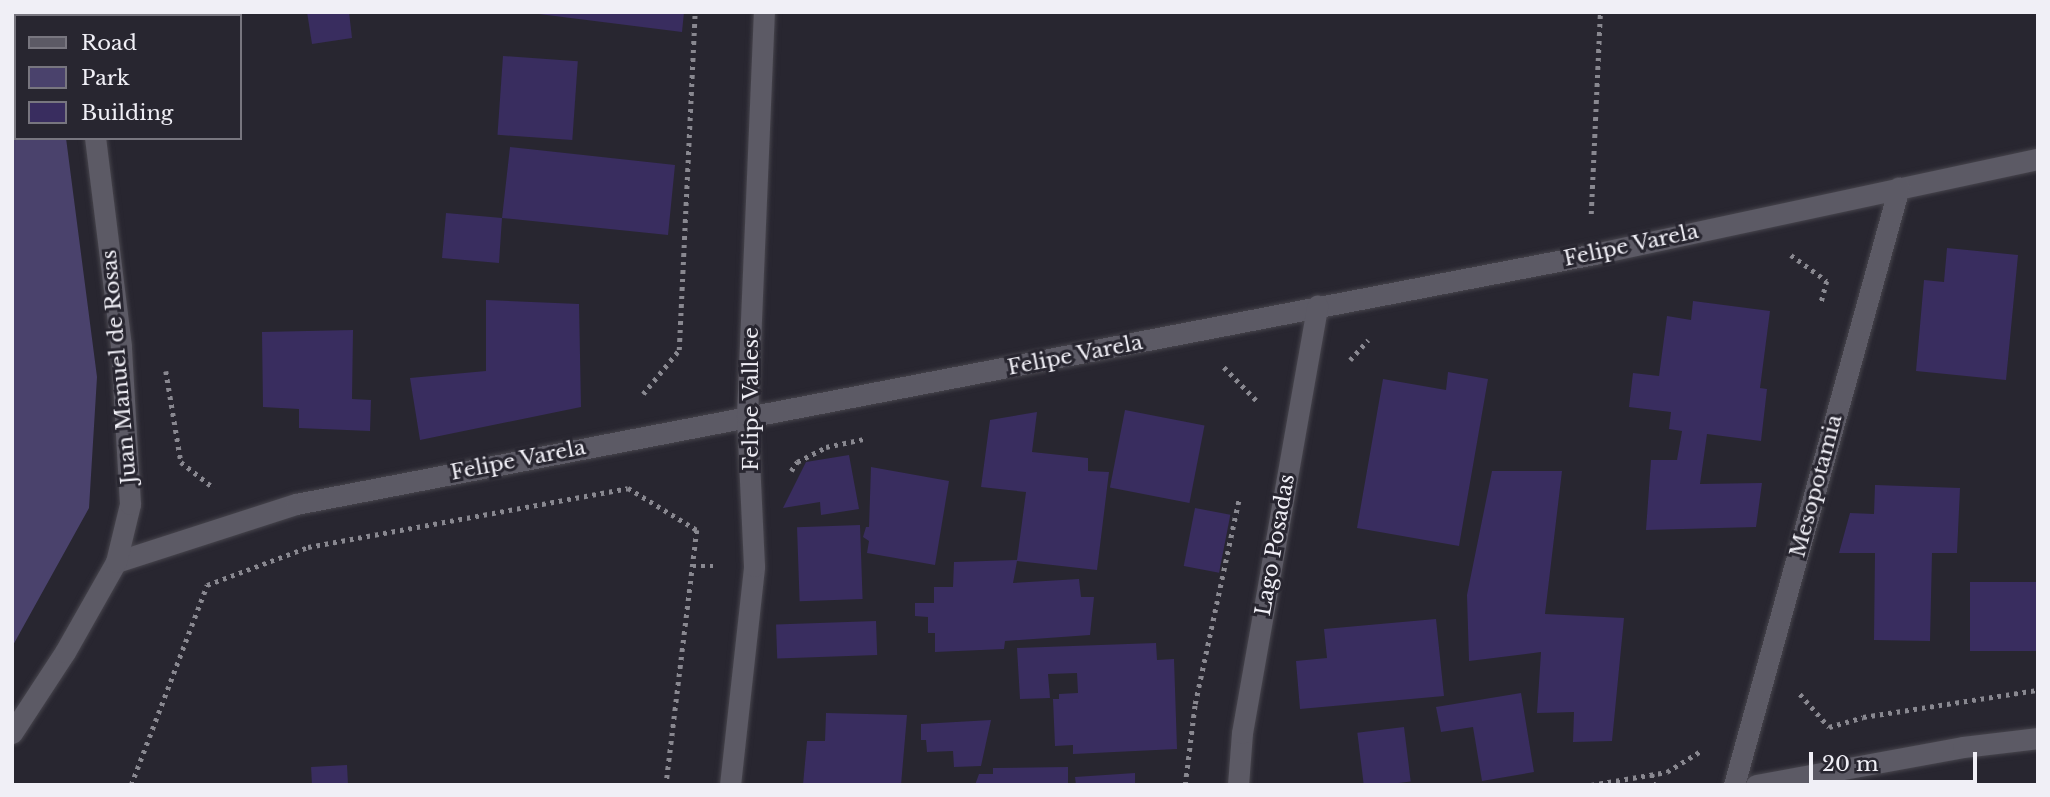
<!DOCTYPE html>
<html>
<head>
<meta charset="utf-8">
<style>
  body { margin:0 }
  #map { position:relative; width:2050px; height:797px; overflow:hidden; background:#282630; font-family:"Libre Baskerville",serif }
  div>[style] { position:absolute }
  .green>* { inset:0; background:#4a426c }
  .building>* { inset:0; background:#392d5f; transform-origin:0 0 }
  .path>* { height:4.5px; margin-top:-2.25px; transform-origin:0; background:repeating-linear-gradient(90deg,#898890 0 3.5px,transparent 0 8.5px) }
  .roads { filter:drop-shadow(0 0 2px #47454d) drop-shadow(0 0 2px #47454d) }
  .minor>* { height:21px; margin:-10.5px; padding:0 10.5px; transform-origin:10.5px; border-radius:10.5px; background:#5c5a65 }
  span { translate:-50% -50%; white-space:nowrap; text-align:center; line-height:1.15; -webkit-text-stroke:6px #282630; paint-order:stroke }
  .street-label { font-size:21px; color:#f0eff6 }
  .frame { position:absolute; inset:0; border:14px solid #f0eff6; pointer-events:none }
  .legend { position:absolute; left:14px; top:14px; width:228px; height:126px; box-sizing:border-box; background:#282630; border:2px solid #78767f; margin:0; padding:9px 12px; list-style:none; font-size:21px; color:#f0eff6 }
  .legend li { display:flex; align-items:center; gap:14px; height:35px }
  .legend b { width:35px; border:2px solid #78767f }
  .scale { position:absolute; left:1809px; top:752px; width:168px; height:32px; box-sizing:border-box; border:4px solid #f0eff6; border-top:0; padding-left:9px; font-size:21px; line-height:24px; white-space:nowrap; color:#f0eff6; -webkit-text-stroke:5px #282630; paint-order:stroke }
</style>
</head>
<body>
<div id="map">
  <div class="green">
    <i style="clip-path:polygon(12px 12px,49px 12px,50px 16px,16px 16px,16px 138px,66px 138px,97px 377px,89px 508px,12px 647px)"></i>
  </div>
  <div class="building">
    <i style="left:127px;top:12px;width:114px;height:4px"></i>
    <i style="clip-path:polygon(307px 12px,349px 12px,352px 38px,312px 44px)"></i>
    <i style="clip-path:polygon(523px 12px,684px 12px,682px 32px)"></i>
    <i style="left:503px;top:56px;width:75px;height:79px;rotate:4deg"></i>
    <i style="clip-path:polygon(510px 147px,675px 165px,668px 235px,502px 218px,499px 263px,442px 258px,446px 213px,502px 218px)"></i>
    <i style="clip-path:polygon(1947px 248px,2018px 255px,2006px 380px,1916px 371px,1924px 280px,1944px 282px)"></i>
    <i style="clip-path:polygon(486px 300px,579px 304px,581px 407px,420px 440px,410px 378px,486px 371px)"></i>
    <i style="clip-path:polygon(1693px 301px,1770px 311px,1760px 388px,1767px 389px,1761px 441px,1707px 434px,1700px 484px,1762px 483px,1756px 527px,1646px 530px,1651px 460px,1677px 460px,1682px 431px,1669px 429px,1671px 412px,1629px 407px,1633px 373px,1659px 376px,1667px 316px,1691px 320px)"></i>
    <i style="clip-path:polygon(353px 330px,352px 399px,371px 400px,370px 431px,299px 428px,299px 409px,263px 407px,262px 332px)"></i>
    <i style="clip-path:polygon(1448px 372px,1488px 379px,1459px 546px,1357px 528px,1383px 379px,1446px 390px)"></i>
    <i style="left:1125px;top:410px;width:81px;height:79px;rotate:11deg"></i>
    <i style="clip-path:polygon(1037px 412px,1032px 452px,1088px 458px,1088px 471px,1109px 472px,1097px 570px,1017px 561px,1013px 583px,1079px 579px,1081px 597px,1094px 597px,1090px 635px,1005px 641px,1004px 649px,935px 652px,935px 633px,928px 633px,928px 617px,915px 616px,915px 603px,934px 603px,934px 587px,953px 587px,954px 562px,1017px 560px,1026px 492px,981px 487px,990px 420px)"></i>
    <i style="clip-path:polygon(849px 455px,859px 509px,821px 515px,820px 502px,783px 508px,806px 462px)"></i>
    <i style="clip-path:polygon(871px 467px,949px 481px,935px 565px,867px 553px,869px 541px,863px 537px,866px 527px,869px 527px)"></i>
    <i style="clip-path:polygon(1492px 471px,1562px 471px,1545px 614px,1624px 618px,1612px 741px,1573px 742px,1574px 712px,1537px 713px,1541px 652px,1469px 661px,1467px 595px)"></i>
    <i style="clip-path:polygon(1875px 485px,1960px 488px,1957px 553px,1932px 553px,1930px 641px,1874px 640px,1875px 553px,1839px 553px,1850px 513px,1874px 514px)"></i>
    <i style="left:1195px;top:508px;width:36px;height:59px;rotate:11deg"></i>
    <i style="left:860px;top:525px;width:74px;height:63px;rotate:88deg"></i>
    <i style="left:2038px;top:582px;width:69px;height:68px;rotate:90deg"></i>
    <i style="clip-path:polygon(1436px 619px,1444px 696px,1300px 709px,1296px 661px,1327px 658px,1324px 629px)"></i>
    <i style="left:876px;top:621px;width:34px;height:100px;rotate:88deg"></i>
    <i style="clip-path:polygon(1156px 643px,1157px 660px,1174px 659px,1177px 749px,1073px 754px,1073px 745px,1055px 746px,1053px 699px,1059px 699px,1059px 694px,1078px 693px,1077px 673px,1048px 674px,1050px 698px,1020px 699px,1017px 648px)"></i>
    <i style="clip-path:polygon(1521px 693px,1534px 772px,1482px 781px,1473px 727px,1441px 732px,1436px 707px)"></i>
    <i style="clip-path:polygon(826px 713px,907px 715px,901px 785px,803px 785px,807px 741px,825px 741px)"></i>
    <i style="clip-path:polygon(991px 720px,981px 766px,954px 767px,953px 751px,927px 752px,926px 740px,921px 740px,921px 724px)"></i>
    <i style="left:1404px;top:727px;width:55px;height:47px;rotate:83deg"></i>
    <i style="left:347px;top:765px;width:20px;height:36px;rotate:87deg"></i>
    <i style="clip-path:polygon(1068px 767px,1068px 785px,975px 785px,979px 774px,993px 774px,993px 768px)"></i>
    <i style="clip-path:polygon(1135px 773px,1135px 785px,1076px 785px,1075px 777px)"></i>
  </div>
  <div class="path">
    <i style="left:1591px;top:214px;width:202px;rotate:-87.4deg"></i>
    <i style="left:1791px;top:255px;width:44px;rotate:35.8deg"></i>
    <i style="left:1827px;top:281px;width:24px;rotate:105deg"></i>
    <i style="left:1350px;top:360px;width:27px;rotate:-48deg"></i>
    <i style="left:1224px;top:367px;width:50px;rotate:45.8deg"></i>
    <i style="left:166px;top:371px;width:92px;rotate:80.6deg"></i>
    <i style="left:181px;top:462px;width:42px;rotate:38.2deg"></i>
    <i style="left:643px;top:394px;width:57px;rotate:-50.7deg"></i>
    <i style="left:679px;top:350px;width:338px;rotate:-87.3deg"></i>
    <i style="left:791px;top:471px;width:11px;rotate:-56deg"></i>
    <i style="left:797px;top:462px;width:33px;rotate:-27deg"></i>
    <i style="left:826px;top:447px;width:38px;rotate:-12deg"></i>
    <i style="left:693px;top:566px;width:22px"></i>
    <i style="left:1800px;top:694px;width:44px;rotate:48.7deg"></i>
    <i style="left:1829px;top:727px;width:35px;rotate:-16deg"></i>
    <i style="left:1863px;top:717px;width:177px;rotate:-8.8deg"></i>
    <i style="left:1652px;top:774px;width:11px;rotate:80deg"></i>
    <i style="left:131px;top:785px;width:214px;rotate:-69.2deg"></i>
    <i style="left:207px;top:585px;width:108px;rotate:-20.6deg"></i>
    <i style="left:308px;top:547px;width:325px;rotate:-10.4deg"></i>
    <i style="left:628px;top:488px;width:81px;rotate:31.3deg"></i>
    <i style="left:697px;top:530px;width:257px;rotate:96.9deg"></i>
    <i style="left:1185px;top:785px;width:82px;rotate:-83deg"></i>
    <i style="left:1195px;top:704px;width:211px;rotate:-77.9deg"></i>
    <i style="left:1591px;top:785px;width:77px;rotate:-9.7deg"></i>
    <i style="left:1667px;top:772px;width:40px;rotate:-32deg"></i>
  </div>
  <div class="roads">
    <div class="minor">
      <i style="left:78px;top:12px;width:4px;rotate:76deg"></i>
      <i style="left:116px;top:562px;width:189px;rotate:-17.9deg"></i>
      <i style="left:296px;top:504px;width:1322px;rotate:-10.9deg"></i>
      <i style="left:1594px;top:254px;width:454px;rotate:-12.1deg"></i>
      <i style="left:12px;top:733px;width:97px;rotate:-56.8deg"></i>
      <i style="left:65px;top:652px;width:103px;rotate:-60.5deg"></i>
      <i style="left:116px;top:562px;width:60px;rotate:-76.4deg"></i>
      <i style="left:130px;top:504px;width:158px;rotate:-93.3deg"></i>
      <i style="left:121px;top:346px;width:210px;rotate:-97.1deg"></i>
      <i style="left:730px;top:785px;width:220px;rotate:-83.7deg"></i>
      <i style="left:754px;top:566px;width:151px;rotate:-92.7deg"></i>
      <i style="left:747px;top:415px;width:403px;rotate:-87.6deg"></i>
      <i style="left:1238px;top:785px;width:52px;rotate:-85.6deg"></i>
      <i style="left:1242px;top:733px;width:434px;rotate:-80deg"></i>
      <i style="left:1734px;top:785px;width:620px;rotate:-74.57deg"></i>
      <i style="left:1756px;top:785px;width:210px;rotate:-10.4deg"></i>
      <i style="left:1963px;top:747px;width:76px;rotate:-6.8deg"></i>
    </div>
  </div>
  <div class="street-label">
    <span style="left:1631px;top:245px;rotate:-12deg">Felipe Varela</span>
    <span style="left:1075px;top:355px;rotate:-11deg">Felipe Varela</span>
    <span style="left:119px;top:367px;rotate:-95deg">Juan Manuel de Rosas</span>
    <span style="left:751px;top:399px;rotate:-90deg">Felipe Vallese</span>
    <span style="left:518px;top:460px;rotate:-11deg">Felipe Varela</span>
    <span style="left:1816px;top:486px;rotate:-75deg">Mesopotamia</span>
    <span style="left:1275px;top:545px;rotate:-80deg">Lago Posadas</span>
  </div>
  <div class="frame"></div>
  <ul class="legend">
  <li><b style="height:9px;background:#5c5a65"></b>Road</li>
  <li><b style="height:19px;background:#4a426c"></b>Park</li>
  <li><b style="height:19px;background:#392d5f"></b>Building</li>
  </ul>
  <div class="scale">20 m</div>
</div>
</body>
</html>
